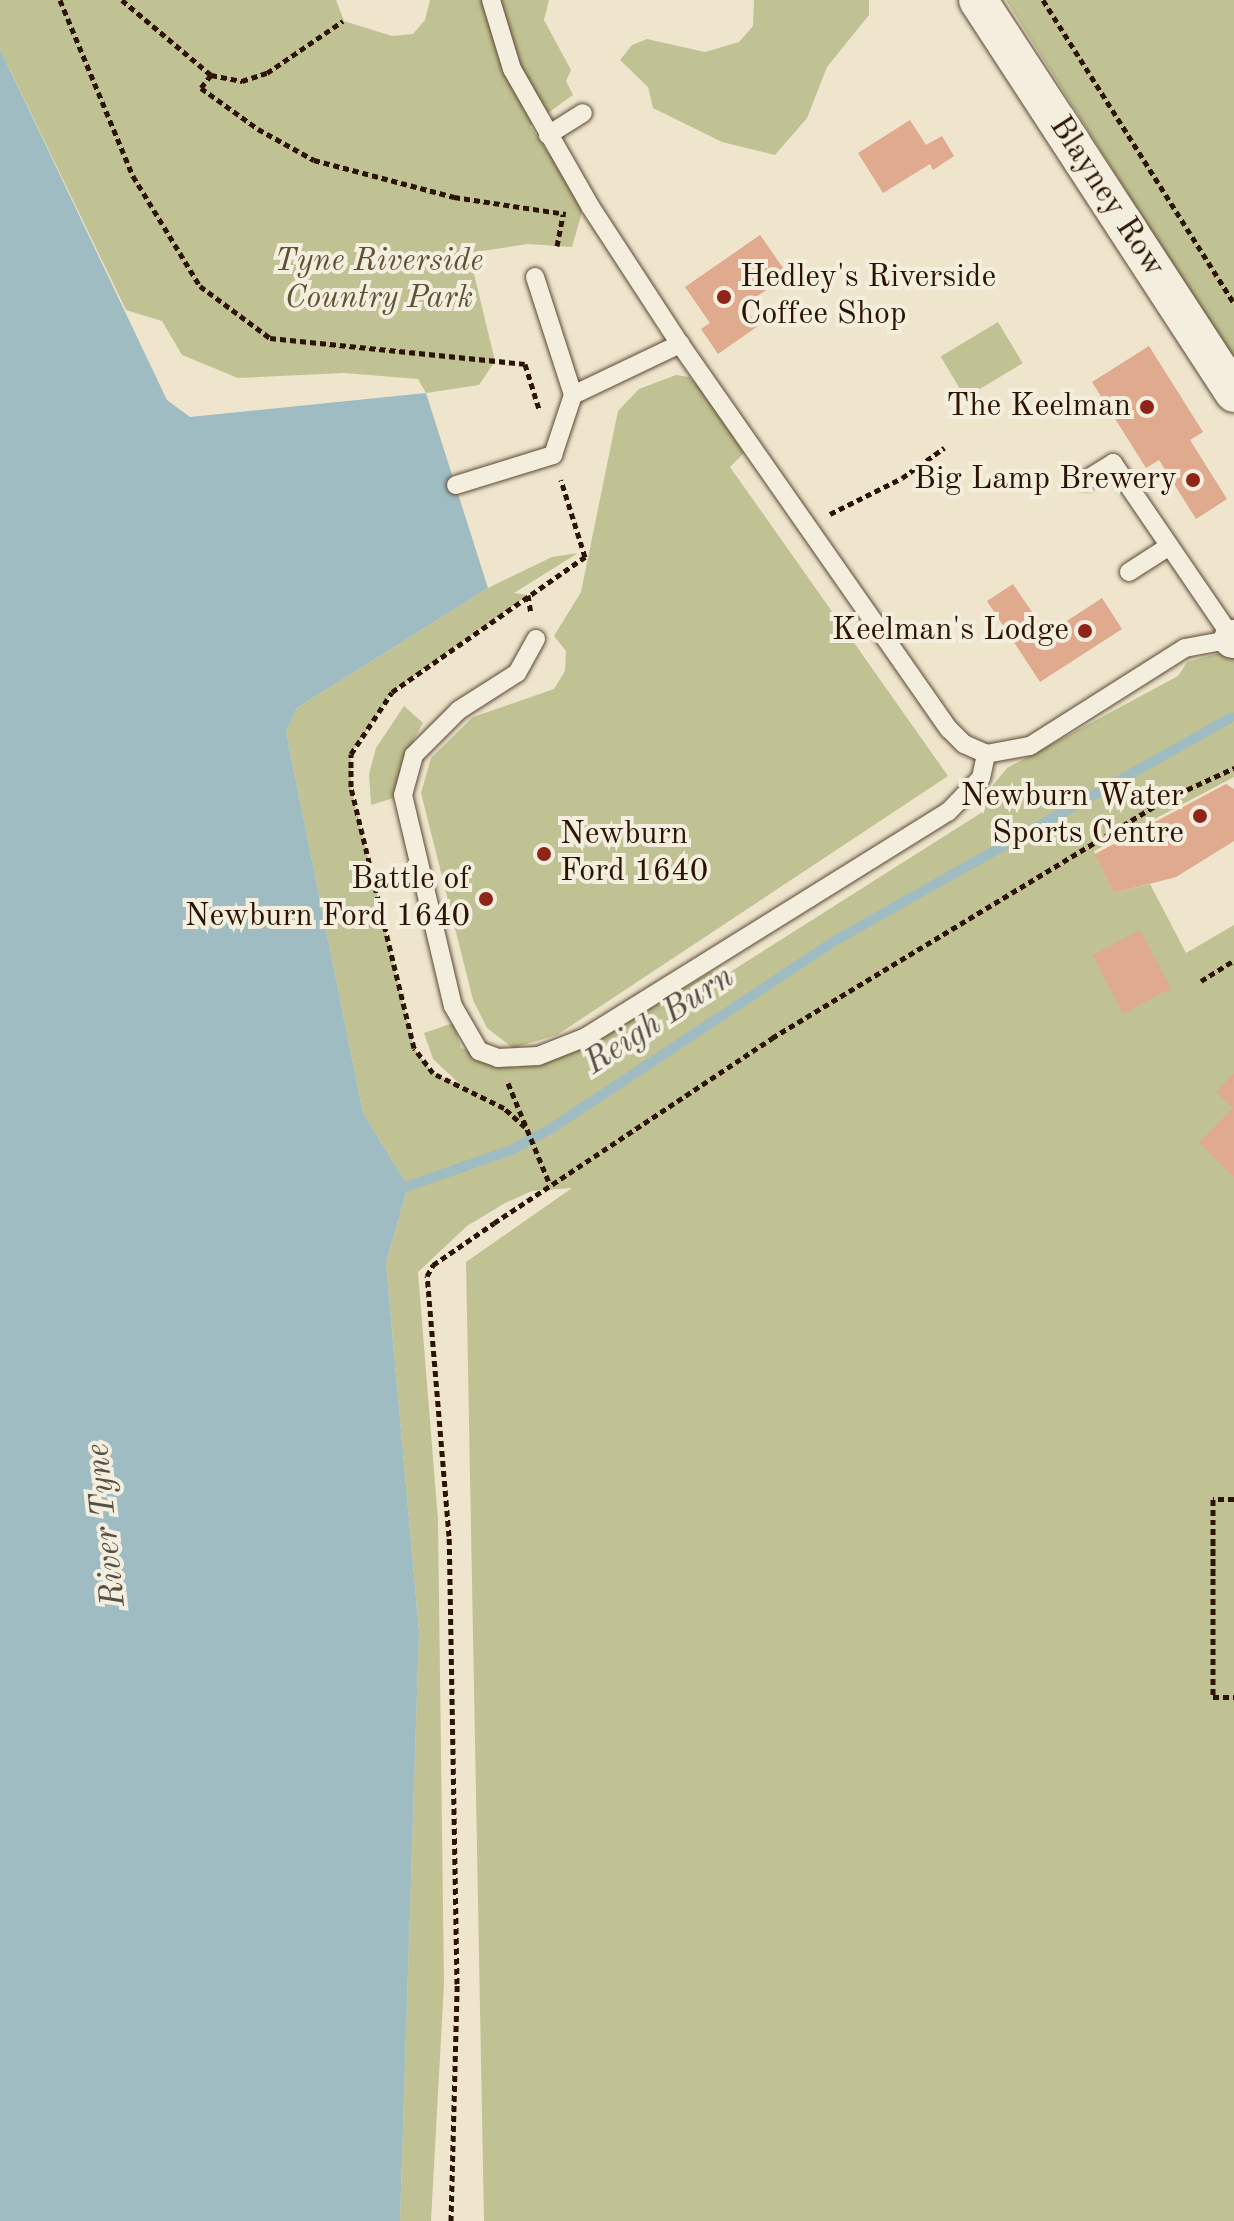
<!DOCTYPE html>
<html>
<head>
<meta charset="utf-8">
<style>
  body { margin:0 }
  #map { position:relative; width:1234px; height:2221px; overflow:hidden; background:#eee5cc; font-family:"Old Standard TT",serif }
  div>[style] { position:absolute }
  .green>* { inset:0; background:#c0c293; transform-origin:0 0 }
  .water>* { inset:0; background:#9fbcc3 }
  .stream>* { height:10px; margin:-5px; padding:0 5px; transform-origin:5px; border-radius:5px; background:#9fbcc3 }
  .building>* { inset:0; background:#dfaa8e; transform-origin:0 0 }
  .path>* { height:5px; margin-top:-2.5px; transform-origin:0; background:repeating-linear-gradient(90deg,#2d1401 0 6px,transparent 0 10px) }
  .roads { filter:drop-shadow(0 0 2px #5d4834) drop-shadow(0 0 2px #5d4834) }
  .service>* { height:18px; margin:-9px; padding:0 9px; transform-origin:9px; border-radius:9px; background:#f4eede }
  .minor>* { height:38px; margin:-19px; padding:0 19px; transform-origin:19px; border-radius:19px; background:#f4eede }
  .dots>* { width:22px; height:22px; translate:-50% -50%; box-sizing:border-box; border:4px solid #f4eede; border-radius:50% }
  span { translate:-50% -50%; white-space:nowrap; text-align:center; line-height:1.15; -webkit-text-stroke:8px #f4eede; paint-order:stroke }
  .street-label { font-size:32px; color:#2d1401 }
  .park-label { font-size:32px; color:#605134; font-style:italic }
  .poi-label { font-size:32px; color:#2d1401 }
  .left { translate:0 -50%; text-align:left }
  .right { translate:-100% -50%; text-align:right }
  .water-label { font-size:34px; color:#554f45; font-style:italic }
</style>
</head>
<body>
<div id="map">
  <div class="green">
    <i style="clip-path:polygon(0 0,336px 0,344px 21px,392px 36px,413px 34px,425px 20px,430px 0,549px 0,544px 20px,571px 70px,566px 81px,573px 95px,530px 126px,584px 205px,572px 247px,528px 244px,469px 253px,495px 361px,479px 385px,426px 393px,418px 379px,344px 373px,238px 378px,182px 355px,162px 321px,126px 310px,0 49px)"></i>
    <i style="clip-path:polygon(754px 0,869px 0,869px 15px,827px 67px,807px 118px,775px 155px,722px 142px,653px 108px,648px 87px,620px 60px,632px 45px,647px 39px,705px 52px,739px 42px,753px 26px)"></i>
    <i style="clip-path:polygon(1006px 0,1234px 0,1234px 362px)"></i>
    <i style="left:998px;top:322px;width:48px;height:67px;rotate:59deg"></i>
    <i style="clip-path:polygon(676px 375px,689px 377px,701px 389px,746px 451px,730px 467px,948px 776px,557px 1035px,513px 1048px,487px 1028px,473px 1000px,421px 793px,431px 758px,473px 717px,554px 689px,565px 671px,566px 651px,554px 636px,581px 592px,618px 411px,639px 389px)"></i>
    <i style="clip-path:polygon(578px 553px,514px 593px,528px 595px,392px 692px,351px 754px,351px 787px,414px 1048px,433px 1073px,463px 1087px,433px 1059px,424px 1033px,453px 1023px,461px 1048px,516px 1068px,600px 1039px,711px 972px,727px 974px,984px 811px,988px 791px,1007px 768px,1178px 676px,1187px 662px,1234px 649px,1234px 777px,1094px 851px,1114px 893px,1150px 884px,1186px 953px,1234px 925px,1234px 2221px,484px 2221px,466px 1262px,572px 1188px,532px 1191px,505px 1203px,467px 1226px,418px 1272px,438px 1520px,444px 1984px,431px 2221px,400px 2221px,419px 1631px,386px 1263px,408px 1186px,363px 1113px,286px 732px,297px 708px,488px 588px,552px 557px)"></i>
    <i style="clip-path:polygon(404px 706px,423px 723px,403px 759px,397px 797px,371px 805px,369px 774px,376px 748px)"></i>
  </div>
  <div class="water">
    <i style="clip-path:polygon(0 49px,167px 400px,190px 417px,426px 393px,488px 588px,297px 708px,286px 732px,363px 1113px,408px 1186px,386px 1263px,419px 1631px,400px 2221px,0 2221px)"></i>
  </div>
  <div class="stream">
    <i style="left:397px;top:1190px;width:121px;rotate:-19.3deg"></i>
    <i style="left:511px;top:1150px;width:47px;rotate:-28.2deg"></i>
    <i style="left:552px;top:1128px;width:343px;rotate:-33.5deg"></i>
    <i style="left:838px;top:939px;width:451px;rotate:-29.4deg"></i>
  </div>
  <div class="building">
    <i style="clip-path:polygon(910px 120px,926px 145px,942px 136px,954px 156px,933px 170px,930px 164px,883px 193px,858px 153px)"></i>
    <i style="clip-path:polygon(760px 235px,788px 275px,743px 306px,758px 326px,718px 354px,701px 329px,710px 323px,685px 287px)"></i>
    <i style="clip-path:polygon(1149px 346px,1203px 432px,1190px 440px,1227px 499px,1196px 519px,1159px 460px,1146px 468px,1092px 382px)"></i>
    <i style="clip-path:polygon(1013px 584px,1047px 634px,1102px 598px,1122px 629px,1040px 682px,987px 601px)"></i>
    <i style="clip-path:polygon(1226px 784px,1234px 789px,1234px 841px,1176px 877px,1114px 893px,1095px 854px)"></i>
    <i style="left:1140px;top:930px;width:66px;height:54px;rotate:62deg"></i>
    <i style="clip-path:polygon(1234px 1073px,1234px 1177px,1199px 1142px,1233px 1108px,1216px 1092px)"></i>
  </div>
  <div class="path">
    <i style="left:60px;top:0;width:191px;rotate:67.5deg"></i>
    <i style="left:133px;top:176px;width:129px;rotate:58.7deg"></i>
    <i style="left:200px;top:286px;width:87px;rotate:36.6deg"></i>
    <i style="left:270px;top:338px;width:256px;rotate:5.8deg"></i>
    <i style="left:525px;top:364px;width:47px;rotate:72.7deg"></i>
    <i style="left:122px;top:0;width:116px;rotate:40.1deg"></i>
    <i style="left:211px;top:75px;width:16px;rotate:128deg"></i>
    <i style="left:201px;top:88px;width:70px;rotate:35.7deg"></i>
    <i style="left:258px;top:129px;width:64px;rotate:29deg"></i>
    <i style="left:314px;top:160px;width:145px;rotate:14.8deg"></i>
    <i style="left:454px;top:197px;width:113px;rotate:8.6deg"></i>
    <i style="left:1043px;top:0;width:358px;rotate:57.8deg"></i>
    <i style="left:211px;top:75px;width:32px;rotate:11deg"></i>
    <i style="left:242px;top:81px;width:26px;rotate:-18deg"></i>
    <i style="left:267px;top:73px;width:92px;rotate:-34.4deg"></i>
    <i style="left:557px;top:246px;width:32px;rotate:-79deg"></i>
    <i style="left:830px;top:514px;width:80px;rotate:-26.6deg"></i>
    <i style="left:902px;top:478px;width:52px;rotate:-35.5deg"></i>
    <i style="left:528px;top:595px;width:19px;rotate:81deg"></i>
    <i style="left:1201px;top:981px;width:39px;rotate:-32deg"></i>
    <i style="left:508px;top:1083px;width:110px;rotate:67.6deg"></i>
    <i style="left:525px;top:1127px;width:28px;rotate:-138deg"></i>
    <i style="left:504px;top:1108px;width:79px;rotate:-153.8deg"></i>
    <i style="left:433px;top:1073px;width:31px;rotate:-127deg"></i>
    <i style="left:414px;top:1048px;width:268px;rotate:-103.6deg"></i>
    <i style="left:351px;top:787px;width:33px;rotate:-90deg"></i>
    <i style="left:351px;top:754px;width:74px;rotate:-56.5deg"></i>
    <i style="left:392px;top:692px;width:236px;rotate:-35deg"></i>
    <i style="left:585px;top:557px;width:81px;rotate:-107.3deg"></i>
    <i style="left:1234px;top:1499px;width:21px;rotate:180deg"></i>
    <i style="left:1213px;top:1499px;width:198px;rotate:90deg"></i>
    <i style="left:1213px;top:1697px;width:21px"></i>
    <i style="left:451px;top:2221px;width:237px;rotate:-88.5deg"></i>
    <i style="left:457px;top:1984px;width:448px;rotate:-91deg"></i>
    <i style="left:449px;top:1536px;width:261px;rotate:-94.8deg"></i>
    <i style="left:427px;top:1276px;width:13px;rotate:-61deg"></i>
    <i style="left:433px;top:1265px;width:74px;rotate:-34.5deg"></i>
    <i style="left:494px;top:1223px;width:334px;rotate:-33.6deg"></i>
    <i style="left:772px;top:1038px;width:464px;rotate:-31.2deg"></i>
    <i style="left:1169px;top:798px;width:72px;rotate:-24.8deg"></i>
  </div>
  <div class="roads">
    <div class="service">
      <i style="left:491px;top:0;width:72px;rotate:73.1deg"></i>
      <i style="left:512px;top:69px;width:158px;rotate:60.3deg"></i>
      <i style="left:590px;top:206px;width:165px;rotate:56.9deg"></i>
      <i style="left:680px;top:344px;width:470px;rotate:55.1deg"></i>
      <i style="left:949px;top:729px;width:21px;rotate:45deg"></i>
      <i style="left:964px;top:744px;width:24px;rotate:24deg"></i>
      <i style="left:986px;top:754px;width:45px;rotate:-10.3deg"></i>
      <i style="left:1030px;top:746px;width:183px;rotate:-32.3deg"></i>
      <i style="left:1185px;top:648px;width:49px;rotate:-10.6deg"></i>
      <i style="left:548px;top:135px;width:41px;rotate:-32.2deg"></i>
      <i style="left:535px;top:277px;width:124px;rotate:72.1deg"></i>
      <i style="left:573px;top:395px;width:119px;rotate:-25.5deg"></i>
      <i style="left:1086px;top:480px;width:32px;rotate:-32deg"></i>
      <i style="left:1113px;top:463px;width:213px;rotate:55.7deg"></i>
      <i style="left:456px;top:485px;width:102px;rotate:-17.2deg"></i>
      <i style="left:553px;top:455px;width:63px;rotate:-71.6deg"></i>
      <i style="left:1129px;top:572px;width:46px;rotate:-32.7deg"></i>
      <i style="left:536px;top:639px;width:39px;rotate:119deg"></i>
      <i style="left:517px;top:673px;width:69px;rotate:147.5deg"></i>
      <i style="left:459px;top:710px;width:64px;rotate:135deg"></i>
      <i style="left:414px;top:755px;width:41px;rotate:105.4deg"></i>
      <i style="left:403px;top:795px;width:217px;rotate:76.7deg"></i>
      <i style="left:453px;top:1006px;width:52px;rotate:60deg"></i>
      <i style="left:479px;top:1051px;width:20px;rotate:20deg"></i>
      <i style="left:498px;top:1058px;width:40px;rotate:-2.9deg"></i>
      <i style="left:538px;top:1056px;width:52px;rotate:-21.6deg"></i>
      <i style="left:586px;top:1037px;width:426px;rotate:-31.9deg"></i>
      <i style="left:948px;top:812px;width:47px;rotate:-45.9deg"></i>
      <i style="left:981px;top:778px;width:25px;rotate:-78deg"></i>
    </div>
    <div class="minor">
      <i style="left:978px;top:0;width:469px;rotate:56.9deg"></i>
      <i style="left:1233px;top:639px;width:1px"></i>
    </div>
  </div>
  <div class="dots">
    <i style="left:724px;top:297px;background:#8f2418"></i>
    <i style="left:1147px;top:407px;background:#8f2418"></i>
    <i style="left:1193px;top:480px;background:#8f2418"></i>
    <i style="left:1085px;top:631px;background:#8f2418"></i>
    <i style="left:1200px;top:816px;background:#8f2418"></i>
    <i style="left:544px;top:854px;background:#8f2418"></i>
    <i style="left:486px;top:899px;background:#8f2418"></i>
  </div>
  <div class="street-label">
    <span style="left:1106px;top:197px;rotate:57deg">Blayney Row</span>
  </div>
  <div class="park-label">
    <span style="left:379px;top:281px">Tyne Riverside<br>Country Park</span>
  </div>
  <div class="poi-label">
    <span class="left" style="left:740px;top:297px">Hedley's Riverside<br>Coffee Shop</span>
    <span class="right" style="left:1131px;top:407px">The Keelman</span>
    <span class="right" style="left:1177px;top:480px">Big Lamp Brewery</span>
    <span class="right" style="left:1069px;top:631px">Keelman's Lodge</span>
    <span class="right" style="left:1184px;top:816px">Newburn Water<br>Sports Centre</span>
    <span class="left" style="left:560px;top:854px">Newburn<br>Ford 1640</span>
    <span class="right" style="left:470px;top:899px">Battle of<br>Newburn Ford 1640</span>
  </div>
  <div class="water-label">
    <span style="left:660px;top:1021px;rotate:-33deg">Reigh Burn</span>
    <span style="left:107px;top:1525px;rotate:-96deg">River Tyne</span>
  </div>
</div>
</body>
</html>
